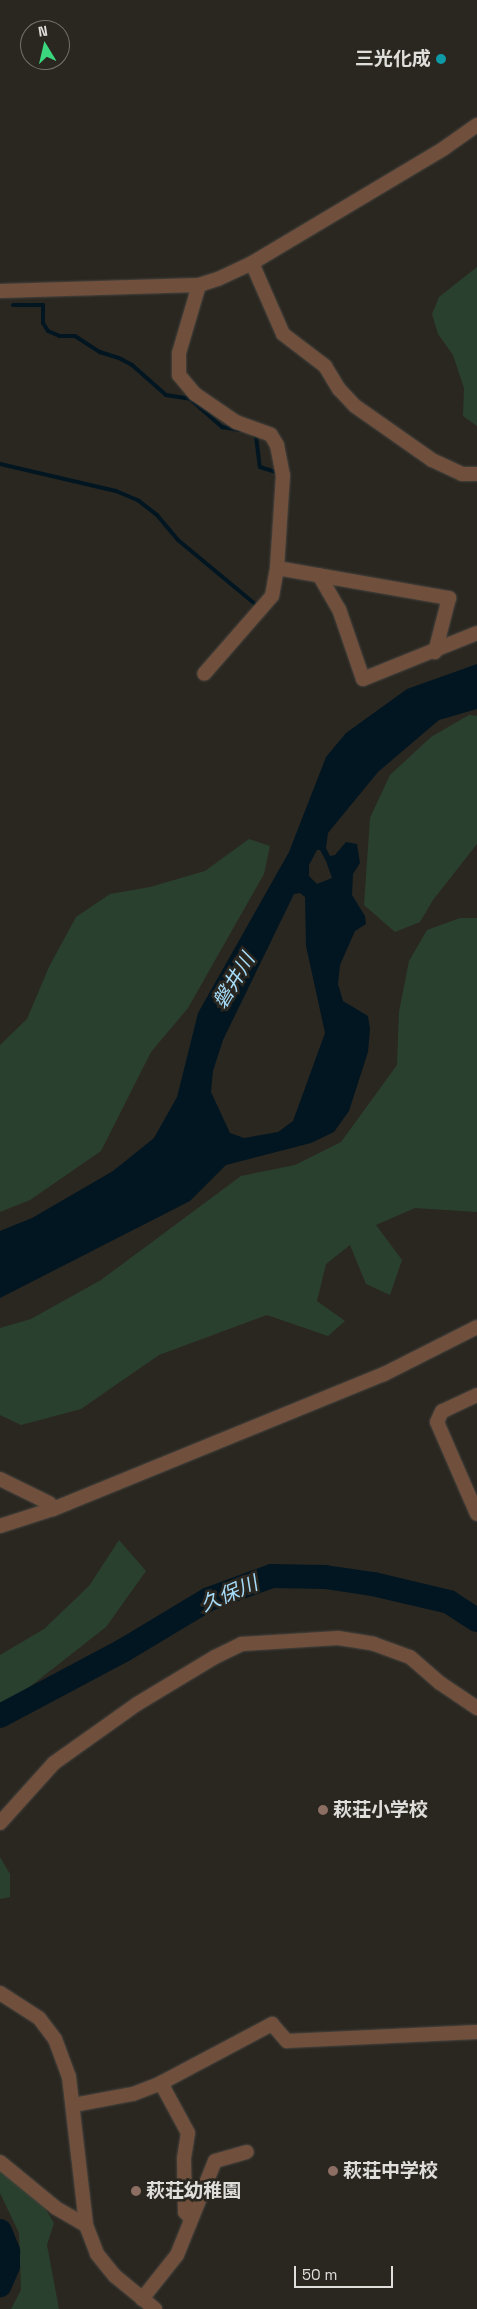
<!DOCTYPE html>
<html>
<head>
<meta charset="utf-8">
<style>
  body { margin:0 }
  #map { position:relative; width:477px; height:2309px; overflow:hidden; background:#2a2721; font-family:"Space Grotesk","Noto Sans JP",sans-serif }
  div>[style] { position:absolute }
  .green>* { inset:0; background:#2a402e }
  .water>* { inset:0; background:#021621 }
  .stream>* { height:4px; margin:-2px; padding:0 2px; transform-origin:2px; border-radius:2px; background:#021621 }
  .river>* { height:24px; margin:-12px; padding:0 12px; transform-origin:12px; border-radius:12px; background:#021621 }
  .roads { filter:drop-shadow(0 0 1px #47443f) drop-shadow(0 0 1px #47443f) }
  .minor>* { height:14px; margin:-7px; padding:0 7px; transform-origin:7px; border-radius:7px; background:#70503c }
  .tertiary>* { height:14px; margin:-7px; padding:0 7px; transform-origin:7px; border-radius:7px; background:#70503c }
  .dots>* { width:14px; height:14px; translate:-50% -50%; box-sizing:border-box; border:2px solid #2a2721; border-radius:50% }
  span { translate:-50% -50%; white-space:nowrap; text-align:center; line-height:1.15; -webkit-text-stroke:5px #2a2721; paint-order:stroke }
  .poi-label { font-size:19px; color:#e0deda; font-weight:700 }
  .right { translate:-100% -50%; text-align:right }
  .left { translate:0 -50%; text-align:left }
  .water-label { font-size:20px; color:#a6ddfb; font-style:italic }
  .north { position:absolute; left:20px; top:20px; width:50px; height:50px; box-sizing:border-box; background:#2a2721; border:1px solid #73706b; border-radius:50%; rotate:351deg; font-size:14px; font-weight:700; line-height:20px; text-align:center; color:#e0deda }
  .north::after { content:''; display:block; margin:auto; width:18px; height:22px; background:#3ad77f; clip-path:polygon(50% 0,100% 100%,50% 72%,0 100%) }
  .scale { position:absolute; left:294px; top:2266px; width:99px; height:22px; box-sizing:border-box; border:2px solid #e0deda; border-top:0; padding-left:6px; font-size:15px; line-height:18px; white-space:nowrap; color:#e0deda; -webkit-text-stroke:4px #2a2721; paint-order:stroke }
</style>
</head>
<body>
<div id="map">
  <div class="green">
    <i style="clip-path:polygon(477px 267px,477px 426px,463px 416px,464px 388px,453px 355px,438px 334px,432px 314px,439px 297px)"></i>
    <i style="clip-path:polygon(469px 715px,477px 716px,477px 844px,433px 900px,420px 922px,395px 932px,364px 905px,370px 818px,390px 775px,431px 737px)"></i>
    <i style="clip-path:polygon(249px 839px,270px 846px,264px 874px,188px 1008px,151px 1052px,101px 1151px,30px 1200px,0 1212px,0 1045px,27px 1019px,49px 967px,76px 917px,110px 894px,150px 887px,205px 871px)"></i>
    <i style="clip-path:polygon(460px 918px,477px 918px,477px 1212px,415px 1208px,376px 1225px,402px 1260px,390px 1295px,366px 1284px,350px 1245px,326px 1264px,317px 1301px,345px 1321px,328px 1336px,267px 1315px,159px 1355px,81px 1409px,21px 1425px,0 1415px,0 1328px,31px 1319px,101px 1280px,241px 1176px,295px 1165px,341px 1142px,397px 1065px,399px 1012px,409px 961px,427px 930px)"></i>
    <i style="clip-path:polygon(119px 1540px,146px 1571px,106px 1627px,0 1710px,0 1655px,44px 1629px,89px 1586px)"></i>
    <i style="clip-path:polygon(0 1857px,10px 1874px,10px 1897px,0 1899px)"></i>
    <i style="clip-path:polygon(0 2170px,42px 2203px,54px 2223px,47px 2245px,59px 2309px,11px 2309px,21px 2290px,19px 2233px,0 2193px)"></i>
  </div>
  <div class="water">
    <i style="clip-path:polygon(evenodd,477px 664px,477px 709px,439px 720px,378px 772px,328px 833px,326px 848px,330px 856px,335px 855px,346px 842px,357px 844px,360px 863px,353px 874px,352px 895px,365px 916px,366px 924px,355px 931px,340px 965px,338px 984px,343px 1001px,368px 1016px,370px 1029px,368px 1052px,349px 1111px,334px 1132px,311px 1143px,226px 1165px,190px 1201px,0 1298px,0 1231px,32px 1218px,113px 1171px,154px 1138px,177px 1097px,198px 1013px,289px 852px,326px 757px,346px 733px,407px 689px,477px 664px,317px 850px,320px 850px,326px 861px,332px 878px,317px 884px,309px 876px,309px 865px,317px 850px,477px 664px,300px 893px,305px 897px,306px 946px,325px 1033px,293px 1121px,278px 1132px,244px 1138px,230px 1133px,211px 1092px,213px 1071px,223px 1040px,294px 894px,300px 893px)"></i>
  </div>
  <div class="stream">
    <i style="left:13px;top:305px;width:30px"></i>
    <i style="left:43px;top:305px;width:18px;rotate:90deg"></i>
    <i style="left:43px;top:323px;width:9px;rotate:58deg"></i>
    <i style="left:48px;top:331px;width:13px;rotate:23deg"></i>
    <i style="left:60px;top:336px;width:15px"></i>
    <i style="left:75px;top:336px;width:30px;rotate:33deg"></i>
    <i style="left:100px;top:352px;width:20px;rotate:18deg"></i>
    <i style="left:119px;top:358px;width:15px;rotate:28deg"></i>
    <i style="left:132px;top:365px;width:45px;rotate:41.4deg"></i>
    <i style="left:166px;top:395px;width:24px;rotate:9deg"></i>
    <i style="left:190px;top:399px;width:43px;rotate:41.2deg"></i>
    <i style="left:222px;top:427px;width:17px;rotate:10deg"></i>
    <i style="left:253px;top:434px;width:4px;rotate:34deg"></i>
    <i style="left:256px;top:436px;width:31px;rotate:83deg"></i>
    <i style="left:260px;top:467px;width:16px;rotate:18deg"></i>
    <i style="left:0;top:464px;width:119px;rotate:13.1deg"></i>
    <i style="left:116px;top:491px;width:25px;rotate:23deg"></i>
    <i style="left:139px;top:501px;width:23px;rotate:38deg"></i>
    <i style="left:157px;top:515px;width:33px;rotate:50deg"></i>
    <i style="left:178px;top:540px;width:99px;rotate:39.7deg"></i>
  </div>
  <div class="river">
    <i style="left:0;top:1716px;width:140px;rotate:-28deg"></i>
    <i style="left:124px;top:1650px;width:99px;rotate:-31deg"></i>
    <i style="left:209px;top:1599px;width:67px;rotate:-20.1deg"></i>
    <i style="left:272px;top:1576px;width:53px;rotate:1.1deg"></i>
    <i style="left:325px;top:1577px;width:49px;rotate:8.3deg"></i>
    <i style="left:373px;top:1584px;width:78px;rotate:13.3deg"></i>
    <i style="left:449px;top:1602px;width:33px;rotate:33deg"></i>
    <i style="left:0;top:2231px;width:22px;rotate:68deg"></i>
    <i style="left:8px;top:2251px;width:15px;rotate:90deg"></i>
    <i style="left:8px;top:2266px;width:21px;rotate:113deg"></i>
  </div>
  <div class="roads">
    <div class="minor">
      <i style="left:252px;top:263px;width:77px;rotate:66.4deg"></i>
      <i style="left:283px;top:334px;width:53px;rotate:37.3deg"></i>
      <i style="left:325px;top:366px;width:27px;rotate:59deg"></i>
      <i style="left:339px;top:389px;width:23px;rotate:47deg"></i>
      <i style="left:355px;top:406px;width:94px;rotate:35deg"></i>
      <i style="left:432px;top:460px;width:33px;rotate:25deg"></i>
      <i style="left:462px;top:474px;width:15px"></i>
      <i style="left:199px;top:285px;width:71px;rotate:106.4deg"></i>
      <i style="left:179px;top:353px;width:22px;rotate:90deg"></i>
      <i style="left:179px;top:375px;width:25px;rotate:50deg"></i>
      <i style="left:195px;top:394px;width:50px;rotate:34.3deg"></i>
      <i style="left:236px;top:422px;width:37px;rotate:20deg"></i>
      <i style="left:271px;top:435px;width:12px;rotate:59deg"></i>
      <i style="left:277px;top:445px;width:31px;rotate:79deg"></i>
      <i style="left:283px;top:475px;width:93px;rotate:93.7deg"></i>
      <i style="left:277px;top:568px;width:28px;rotate:100deg"></i>
      <i style="left:272px;top:596px;width:103px;rotate:131.1deg"></i>
      <i style="left:0;top:291px;width:199px;rotate:-1.7deg"></i>
      <i style="left:199px;top:285px;width:20px;rotate:-18deg"></i>
      <i style="left:218px;top:279px;width:38px;rotate:-25deg"></i>
      <i style="left:252px;top:263px;width:222px;rotate:-30.8deg"></i>
      <i style="left:443px;top:149px;width:42px;rotate:-35.2deg"></i>
      <i style="left:277px;top:568px;width:175px;rotate:9.9deg"></i>
      <i style="left:449px;top:598px;width:56px;rotate:104.5deg"></i>
      <i style="left:319px;top:575px;width:39px;rotate:60deg"></i>
      <i style="left:339px;top:609px;width:74px;rotate:71.1deg"></i>
      <i style="left:363px;top:679px;width:123px;rotate:-22deg"></i>
      <i style="left:477px;top:1395px;width:38px;rotate:155deg"></i>
      <i style="left:442px;top:1411px;width:12px;rotate:114deg"></i>
      <i style="left:437px;top:1422px;width:100px;rotate:66.5deg"></i>
      <i style="left:0;top:1479px;width:55px;rotate:26.1deg"></i>
      <i style="left:49px;top:1503px;width:7px;rotate:56deg"></i>
      <i style="left:0;top:1526px;width:56px;rotate:-17.8deg"></i>
      <i style="left:53px;top:1509px;width:357px;rotate:-22.2deg"></i>
      <i style="left:384px;top:1374px;width:104px;rotate:-26.8deg"></i>
      <i style="left:0;top:1823px;width:81px;rotate:-48deg"></i>
      <i style="left:54px;top:1763px;width:102px;rotate:-35.4deg"></i>
      <i style="left:137px;top:1704px;width:91px;rotate:-31.1deg"></i>
      <i style="left:215px;top:1657px;width:30px;rotate:-26deg"></i>
      <i style="left:242px;top:1644px;width:96px;rotate:-3.6deg"></i>
      <i style="left:338px;top:1638px;width:36px;rotate:9deg"></i>
      <i style="left:374px;top:1644px;width:38px;rotate:20deg"></i>
      <i style="left:410px;top:1657px;width:40px;rotate:41deg"></i>
      <i style="left:440px;top:1683px;width:45px;rotate:34deg"></i>
      <i style="left:272px;top:2024px;width:23px;rotate:49deg"></i>
      <i style="left:287px;top:2041px;width:190px;rotate:-2.7deg"></i>
      <i style="left:161px;top:2083px;width:57px;rotate:61.6deg"></i>
      <i style="left:188px;top:2133px;width:26px;rotate:99deg"></i>
      <i style="left:184px;top:2159px;width:53px;rotate:88.9deg"></i>
      <i style="left:185px;top:2212px;width:7px;rotate:45deg"></i>
      <i style="left:0;top:2162px;width:72px;rotate:39.4deg"></i>
      <i style="left:56px;top:2208px;width:34px;rotate:30deg"></i>
      <i style="left:142px;top:2299px;width:56px;rotate:-51.5deg"></i>
      <i style="left:177px;top:2255px;width:101px;rotate:-68deg"></i>
      <i style="left:215px;top:2161px;width:33px;rotate:-16deg"></i>
    </div>
    <div class="tertiary">
      <i style="left:0;top:1993px;width:46px;rotate:32.7deg"></i>
      <i style="left:39px;top:2018px;width:26px;rotate:53deg"></i>
      <i style="left:55px;top:2039px;width:40px;rotate:69.8deg"></i>
      <i style="left:69px;top:2077px;width:149px;rotate:83.4deg"></i>
      <i style="left:86px;top:2225px;width:31px;rotate:69deg"></i>
      <i style="left:97px;top:2254px;width:28px;rotate:51deg"></i>
      <i style="left:115px;top:2276px;width:52px;rotate:39.5deg"></i>
      <i style="left:74px;top:2105px;width:60px;rotate:-10.6deg"></i>
      <i style="left:133px;top:2094px;width:30px;rotate:-21deg"></i>
      <i style="left:161px;top:2083px;width:126px;rotate:-28deg"></i>
    </div>
  </div>
  <div class="dots">
    <i style="left:441px;top:59px;background:#0f9aa8"></i>
    <i style="left:323px;top:1810px;background:#8d6e63"></i>
    <i style="left:333px;top:2171px;background:#8d6e63"></i>
    <i style="left:136px;top:2191px;background:#8d6e63"></i>
  </div>
  <div class="poi-label">
    <span class="right" style="left:431px;top:59px">三光化成</span>
    <span class="left" style="left:333px;top:1810px">萩荘小学校</span>
    <span class="left" style="left:343px;top:2171px">萩荘中学校</span>
    <span class="left" style="left:146px;top:2191px">萩荘幼稚園</span>
  </div>
  <div class="water-label">
    <span style="left:234px;top:981px;rotate:-59deg">磐井川</span>
    <span style="left:229px;top:1594px;rotate:-23deg">久保川</span>
  </div>
  <div class="north">N</div>
  <div class="scale">50 m</div>
</div>
</body>
</html>
